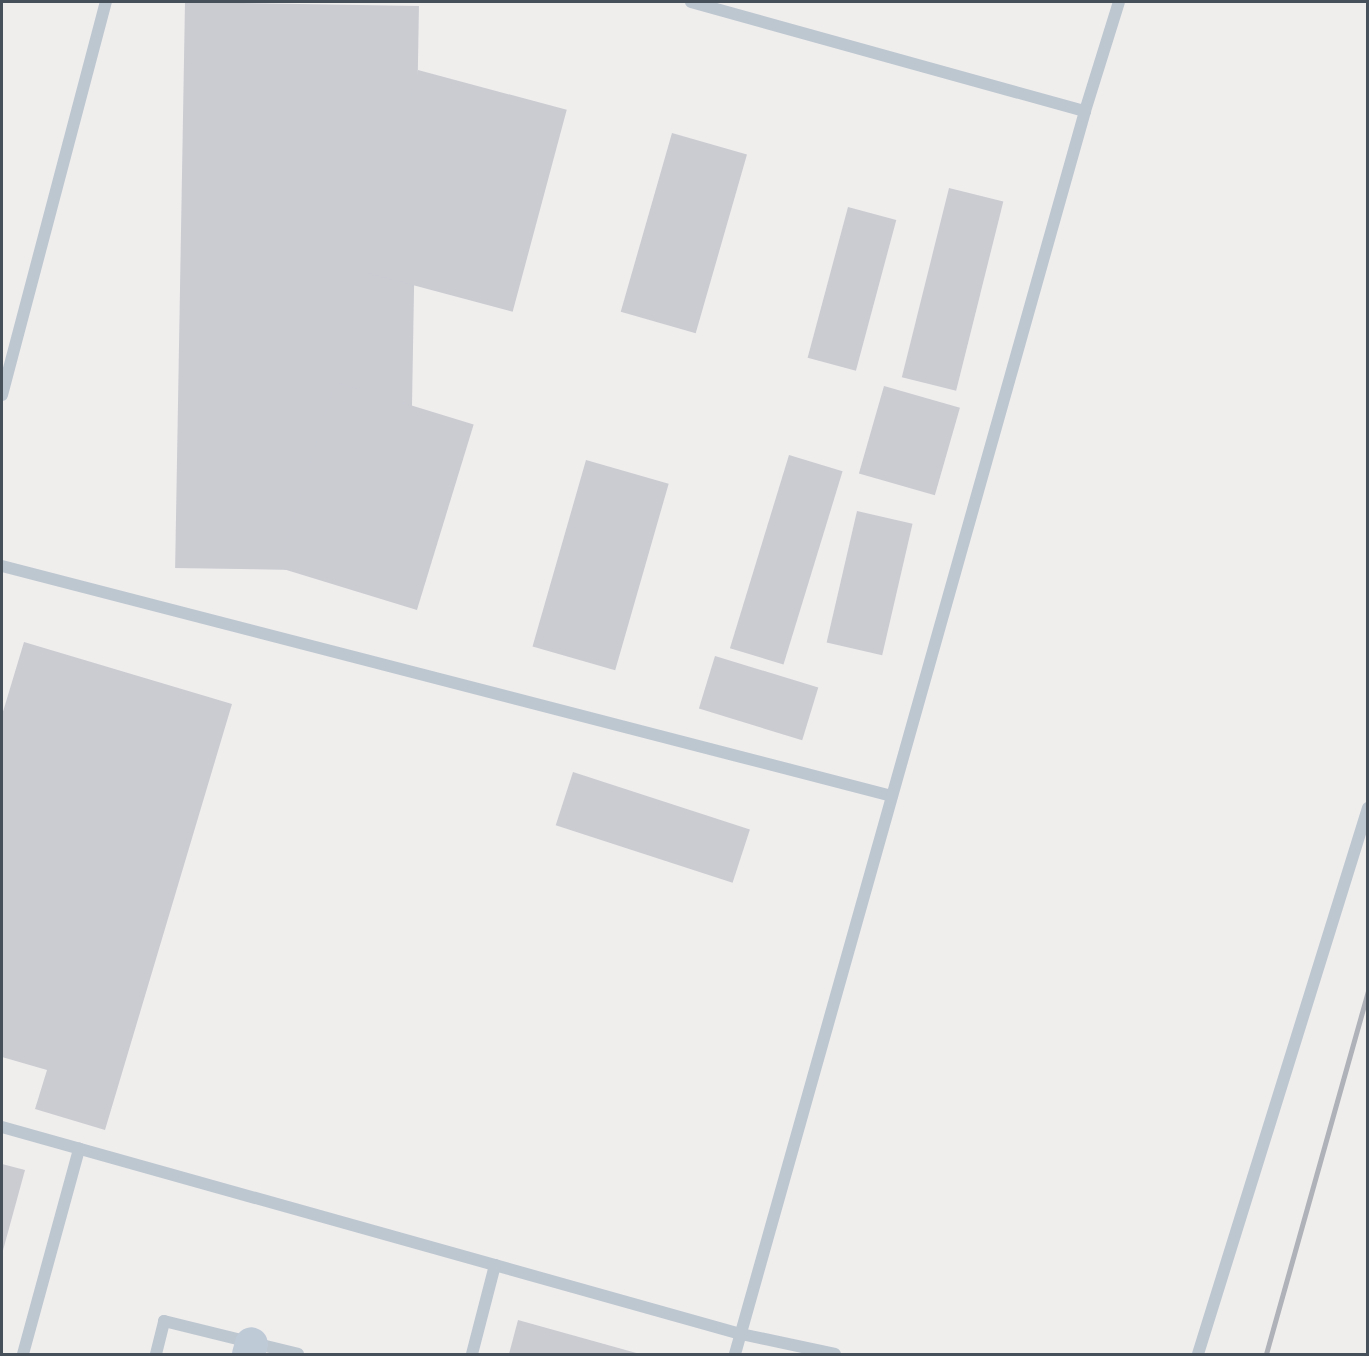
<!DOCTYPE html>
<html>
<head>
<meta charset="utf-8">
<style>
  body { margin:0 }
  #map { position:relative; width:1369px; height:1356px; overflow:hidden; background:#f0eded; font-family:"Open Sans",sans-serif }
  div>[style] { position:absolute }
  .building>* { inset:0; background:#caccd2; transform-origin:0 0 }
  .lane>* { height:12px; margin:-6px; padding:0 6px; transform-origin:6px; border-radius:6px; background:#bdc7d0 }
  .secondary>* { height:33px; margin:-16.5px; padding:0 16.5px; transform-origin:16.5px; border-radius:16.5px; background:#bfcad7 }
  .rail>* { height:4.5px; margin:-2.25px; padding:0 2.25px; transform-origin:2.25px; border-radius:2.25px; background:#afb2b8 }
  span { translate:-50% -50%; white-space:nowrap; text-align:center; line-height:1.15; -webkit-text-stroke:4.5px #fff; paint-order:stroke }
  .frame { position:absolute; inset:0; border:3px solid #45505b; pointer-events:none }
</style>
</head>
<body>
<div id="map">
  <div class="building">
    <i style="left:185px;top:2px;width:234px;height:566px;rotate:1deg"></i>
    <i style="left:418px;top:70px;width:154px;height:209px;rotate:15deg"></i>
    <i style="left:672px;top:133px;width:78px;height:186px;rotate:16deg"></i>
    <i style="left:949px;top:188px;width:56px;height:195px;rotate:14deg"></i>
    <i style="left:848px;top:207px;width:50px;height:156px;rotate:15deg"></i>
    <i style="left:335px;top:382px;width:145px;height:194px;rotate:17deg"></i>
    <i style="left:884px;top:386px;width:79px;height:91px;rotate:16deg"></i>
    <i style="left:789px;top:455px;width:56px;height:202px;rotate:17deg"></i>
    <i style="left:586px;top:460px;width:86px;height:194px;rotate:16deg"></i>
    <i style="left:857px;top:511px;width:57px;height:135px;rotate:13deg"></i>
    <i style="clip-path:polygon(24px 642px,232px 704px,105px 1130px,35px 1109px,47px 1070px,2px 1057px,2px 715px)"></i>
    <i style="left:715px;top:656px;width:108px;height:55px;rotate:17deg"></i>
    <i style="left:573px;top:772px;width:186px;height:56px;rotate:18deg"></i>
    <i style="clip-path:polygon(2px 1164px,25px 1170px,2px 1254px)"></i>
    <i style="clip-path:polygon(518px 1320px,640px 1354px,509px 1354px)"></i>
  </div>
  <div class="lane">
    <i style="left:691px;top:2px;width:409px;rotate:15.5deg"></i>
    <i style="left:1085px;top:111px;width:114px;rotate:-72.7deg"></i>
    <i style="left:2px;top:395px;width:407px;rotate:-75.2deg"></i>
    <i style="left:2px;top:566px;width:919px;rotate:14.49deg"></i>
    <i style="left:2px;top:1127px;width:767px;rotate:15.65deg"></i>
    <i style="left:741px;top:1334px;width:96px;rotate:12deg"></i>
    <i style="left:23px;top:1354px;width:213px;rotate:-74.7deg"></i>
    <i style="left:156px;top:1354px;width:34px;rotate:-76deg"></i>
    <i style="left:164px;top:1321px;width:138px;rotate:13.8deg"></i>
    <i style="left:472px;top:1354px;width:92px;rotate:-75.5deg"></i>
    <i style="left:735px;top:1354px;width:1291px;rotate:-74.27deg"></i>
    <i style="left:1198px;top:1354px;width:572px;rotate:-72.71deg"></i>
  </div>
  <div class="secondary">
    <i style="left:248px;top:1354px;width:11px;rotate:-75deg"></i>
  </div>
  <div class="rail">
    <i style="left:1266px;top:1354px;width:378px;rotate:-74.3deg"></i>
  </div>
  <div class="frame"></div>
</div>
</body>
</html>
